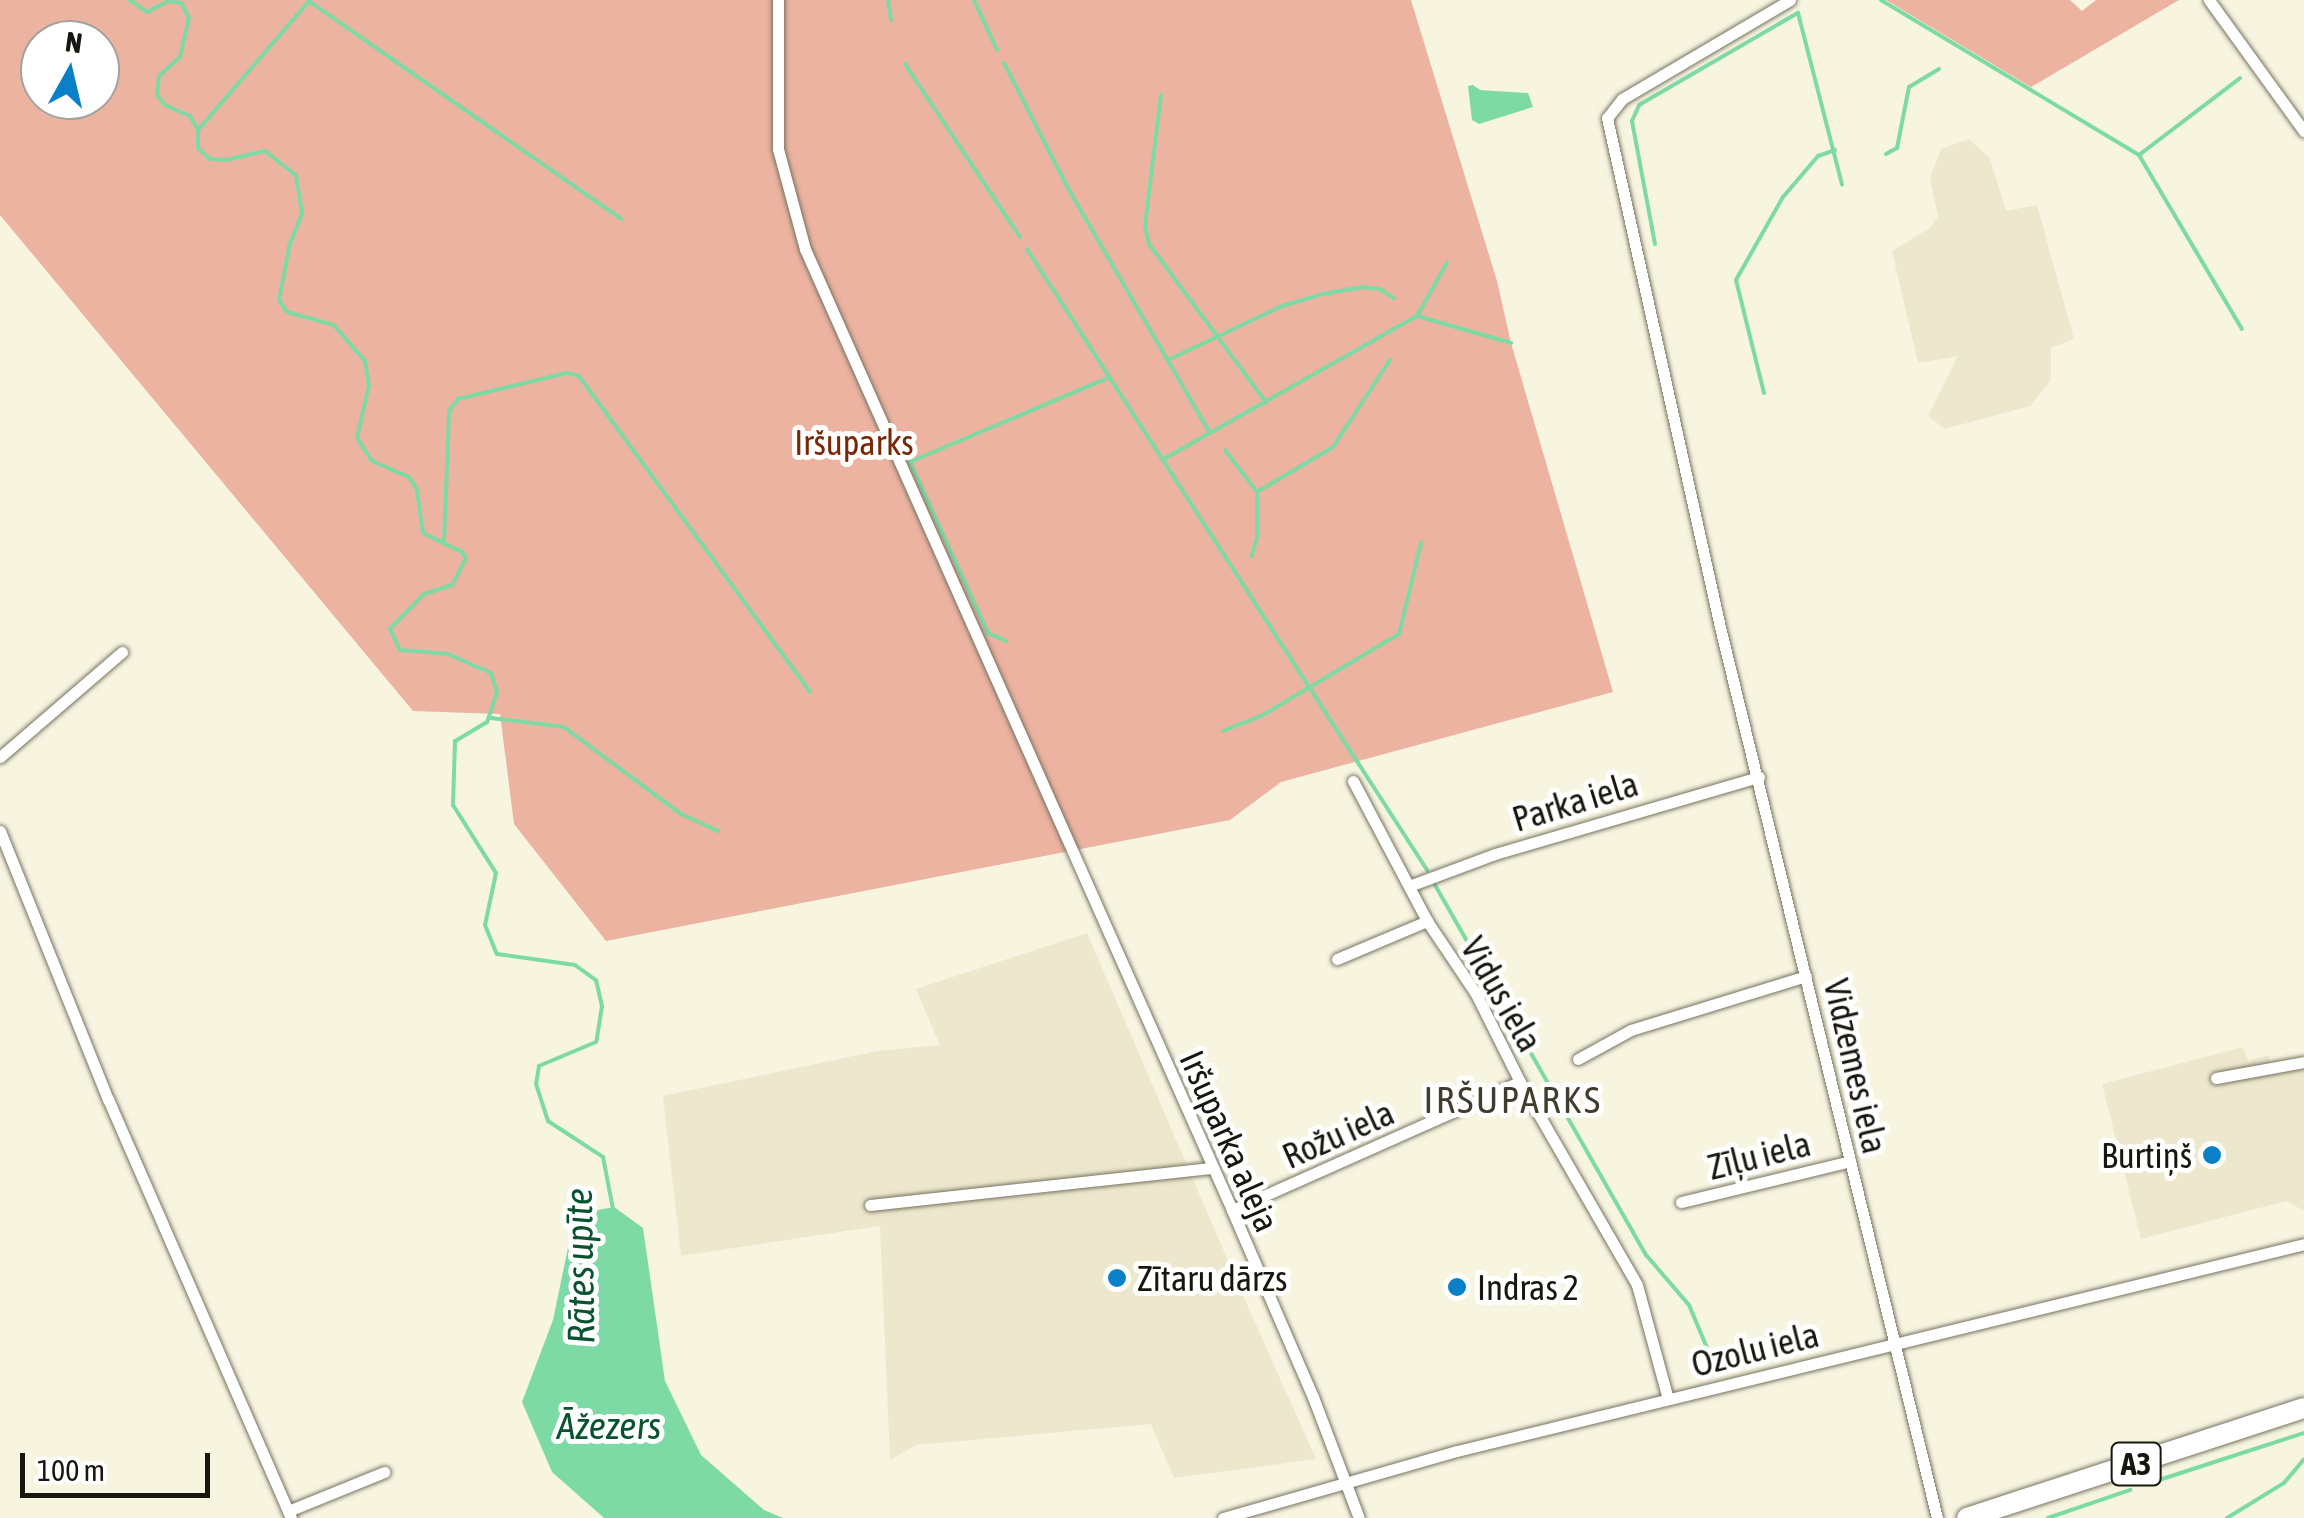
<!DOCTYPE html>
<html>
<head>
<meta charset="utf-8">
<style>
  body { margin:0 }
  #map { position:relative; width:2304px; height:1518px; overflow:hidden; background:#f7f4e0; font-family:"Asap Condensed",sans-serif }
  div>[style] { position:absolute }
  .built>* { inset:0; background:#ede8cd }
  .green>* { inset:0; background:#ecb3a0 }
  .water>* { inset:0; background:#7edaa4 }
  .stream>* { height:4px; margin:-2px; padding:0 2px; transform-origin:2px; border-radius:2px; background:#7edaa4 }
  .roads { filter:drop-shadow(0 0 2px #767362) drop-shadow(0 0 2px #767362) }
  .street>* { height:11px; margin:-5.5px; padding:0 5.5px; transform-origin:5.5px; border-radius:5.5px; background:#fff }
  .highway>* { height:20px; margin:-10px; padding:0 10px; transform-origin:10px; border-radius:10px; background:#fff }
  .dots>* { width:28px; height:28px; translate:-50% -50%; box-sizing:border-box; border:5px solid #fff; border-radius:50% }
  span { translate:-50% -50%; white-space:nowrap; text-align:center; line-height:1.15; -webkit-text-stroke:10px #fff; paint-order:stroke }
  .shield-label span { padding:2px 8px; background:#fff; border:2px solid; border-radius:8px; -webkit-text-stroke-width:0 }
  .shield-label { font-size:32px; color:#17160f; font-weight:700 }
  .park-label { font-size:35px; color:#772807 }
  .street-label { font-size:35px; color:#17160f }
  .poi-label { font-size:35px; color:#17160f }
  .right { translate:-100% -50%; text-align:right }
  .left { translate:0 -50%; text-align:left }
  .neighbourhood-label { font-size:38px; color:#403d2e; letter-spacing:2.5px }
  .water-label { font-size:38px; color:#095331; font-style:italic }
  .north { position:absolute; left:20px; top:20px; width:100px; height:100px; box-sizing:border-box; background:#fff; border:2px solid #a2a29f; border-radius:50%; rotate:8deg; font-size:28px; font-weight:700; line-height:40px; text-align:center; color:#17160f }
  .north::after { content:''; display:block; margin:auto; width:35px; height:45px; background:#0a80c9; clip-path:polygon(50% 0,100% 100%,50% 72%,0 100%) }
  .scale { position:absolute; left:20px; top:1453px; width:190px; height:45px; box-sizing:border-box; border:5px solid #17160f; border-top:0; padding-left:12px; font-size:30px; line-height:35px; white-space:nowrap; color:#17160f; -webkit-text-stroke:8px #fff; paint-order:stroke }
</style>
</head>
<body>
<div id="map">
  <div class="built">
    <i style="clip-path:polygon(1969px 139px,1990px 158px,2006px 211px,2037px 205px,2074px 339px,2051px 348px,2051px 380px,2030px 406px,1945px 429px,1928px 416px,1958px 356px,1918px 363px,1892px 251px,1930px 228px,1938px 216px,1930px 178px,1941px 149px)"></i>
    <i style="clip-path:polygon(1087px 933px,1245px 1300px,1316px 1459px,1174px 1478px,1151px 1424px,916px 1445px,890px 1460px,880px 1226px,681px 1256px,663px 1096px,877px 1051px,940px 1045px,916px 989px)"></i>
    <i style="clip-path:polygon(2243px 1047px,2248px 1061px,2269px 1055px,2273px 1074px,2304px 1069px,2304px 1211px,2286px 1201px,2141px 1239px,2102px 1084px)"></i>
  </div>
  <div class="green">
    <i style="clip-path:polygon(evenodd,0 0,1411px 0,1497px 281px,1511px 343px,1613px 692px,1281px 782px,1230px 820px,606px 941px,514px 824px,500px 714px,413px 711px,0 215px,0 0,40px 40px,100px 40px,100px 100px,40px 100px,40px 40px)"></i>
    <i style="clip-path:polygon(1886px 0,2070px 0,2082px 11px,2096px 0,2179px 0,2031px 87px)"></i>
  </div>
  <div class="water">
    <i style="clip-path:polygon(1473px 85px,1480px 90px,1528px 93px,1533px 107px,1479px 124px,1472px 120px,1468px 86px)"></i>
    <i style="clip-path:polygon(614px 1207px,643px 1228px,665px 1381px,701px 1455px,764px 1510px,783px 1518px,604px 1518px,552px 1472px,522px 1402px,553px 1320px,575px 1214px)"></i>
  </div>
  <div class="stream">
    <i style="left:130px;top:0;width:21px;rotate:35deg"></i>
    <i style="left:147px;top:12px;width:25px;rotate:-27deg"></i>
    <i style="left:169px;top:1px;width:12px;rotate:9deg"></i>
    <i style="left:181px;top:3px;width:17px;rotate:62deg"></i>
    <i style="left:189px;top:18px;width:40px;rotate:103deg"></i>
    <i style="left:180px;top:57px;width:28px;rotate:138deg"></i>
    <i style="left:159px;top:76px;width:19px;rotate:96deg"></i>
    <i style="left:157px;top:95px;width:13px;rotate:51deg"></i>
    <i style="left:165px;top:105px;width:27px;rotate:24deg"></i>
    <i style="left:190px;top:116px;width:16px;rotate:60deg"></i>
    <i style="left:198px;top:130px;width:18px;rotate:90deg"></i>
    <i style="left:198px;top:148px;width:16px;rotate:43deg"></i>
    <i style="left:210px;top:159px;width:16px;rotate:4deg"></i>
    <i style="left:226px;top:160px;width:40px;rotate:-13deg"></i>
    <i style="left:265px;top:151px;width:39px;rotate:38deg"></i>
    <i style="left:296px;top:175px;width:39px;rotate:81deg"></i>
    <i style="left:302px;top:214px;width:31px;rotate:112deg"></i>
    <i style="left:290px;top:243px;width:58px;rotate:100.9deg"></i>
    <i style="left:279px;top:300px;width:14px;rotate:56deg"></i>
    <i style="left:287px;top:312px;width:49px;rotate:15.5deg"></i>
    <i style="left:334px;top:325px;width:48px;rotate:49.3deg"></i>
    <i style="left:365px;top:361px;width:24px;rotate:81deg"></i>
    <i style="left:369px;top:385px;width:54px;rotate:102.8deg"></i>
    <i style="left:357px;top:438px;width:27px;rotate:57deg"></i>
    <i style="left:372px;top:461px;width:40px;rotate:23.4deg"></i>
    <i style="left:409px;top:477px;width:15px;rotate:58deg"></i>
    <i style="left:417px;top:490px;width:43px;rotate:82.1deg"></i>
    <i style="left:423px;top:533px;width:43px;rotate:26deg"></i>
    <i style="left:462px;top:552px;width:7px;rotate:56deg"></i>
    <i style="left:466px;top:558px;width:30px;rotate:117deg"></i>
    <i style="left:452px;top:585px;width:29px;rotate:162deg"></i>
    <i style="left:424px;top:594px;width:49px;rotate:134.2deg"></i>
    <i style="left:390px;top:629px;width:23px;rotate:65deg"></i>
    <i style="left:400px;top:650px;width:48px;rotate:4.8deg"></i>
    <i style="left:448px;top:654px;width:47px;rotate:23.8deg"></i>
    <i style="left:491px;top:673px;width:20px;rotate:72deg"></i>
    <i style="left:497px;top:692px;width:32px;rotate:108deg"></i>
    <i style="left:487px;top:722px;width:37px;rotate:149deg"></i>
    <i style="left:455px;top:741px;width:64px;rotate:91.8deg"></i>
    <i style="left:453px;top:805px;width:80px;rotate:57.7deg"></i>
    <i style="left:496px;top:873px;width:53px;rotate:101.9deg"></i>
    <i style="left:485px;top:925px;width:31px;rotate:68deg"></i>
    <i style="left:497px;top:954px;width:79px;rotate:8deg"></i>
    <i style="left:575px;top:965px;width:26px;rotate:36deg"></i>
    <i style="left:596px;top:980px;width:27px;rotate:77deg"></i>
    <i style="left:602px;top:1006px;width:36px;rotate:99deg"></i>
    <i style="left:596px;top:1042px;width:62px;rotate:157.2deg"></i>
    <i style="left:539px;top:1066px;width:18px;rotate:99deg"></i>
    <i style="left:536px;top:1084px;width:39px;rotate:72deg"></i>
    <i style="left:548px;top:1121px;width:66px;rotate:33.2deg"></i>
    <i style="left:603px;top:1157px;width:53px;rotate:79.1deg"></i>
    <i style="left:888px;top:0;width:20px;rotate:81deg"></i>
    <i style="left:974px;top:0;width:55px;rotate:65.3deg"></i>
    <i style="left:1881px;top:0;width:301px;rotate:31deg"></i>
    <i style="left:2139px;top:155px;width:202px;rotate:59.4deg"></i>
    <i style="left:309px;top:1px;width:381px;rotate:34.9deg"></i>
    <i style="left:1004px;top:63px;width:143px;rotate:62.9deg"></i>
    <i style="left:1069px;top:190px;width:281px;rotate:59.9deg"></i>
    <i style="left:905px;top:64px;width:208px;rotate:56.4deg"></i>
    <i style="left:1161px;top:95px;width:132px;rotate:97deg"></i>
    <i style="left:1145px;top:226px;width:18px;rotate:77deg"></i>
    <i style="left:1149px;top:244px;width:197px;rotate:53.5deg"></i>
    <i style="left:199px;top:129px;width:170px;rotate:-49.3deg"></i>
    <i style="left:1886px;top:154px;width:13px;rotate:-29deg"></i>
    <i style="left:1897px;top:148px;width:62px;rotate:-78.9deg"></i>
    <i style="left:1909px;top:87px;width:35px;rotate:-31deg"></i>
    <i style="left:2139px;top:155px;width:127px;rotate:-37.3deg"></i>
    <i style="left:1655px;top:244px;width:125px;rotate:-100.6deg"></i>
    <i style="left:1632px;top:121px;width:17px;rotate:-66deg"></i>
    <i style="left:1639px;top:105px;width:184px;rotate:-30.1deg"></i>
    <i style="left:1798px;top:13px;width:177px;rotate:75.6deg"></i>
    <i style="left:1027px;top:249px;width:739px;rotate:57.21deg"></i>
    <i style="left:1417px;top:316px;width:61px;rotate:-60.5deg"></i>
    <i style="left:1168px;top:360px;width:126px;rotate:-25.3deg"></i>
    <i style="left:1282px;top:306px;width:43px;rotate:-16.3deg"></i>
    <i style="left:1323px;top:294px;width:39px;rotate:-10deg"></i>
    <i style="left:1361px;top:287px;width:19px;rotate:6deg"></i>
    <i style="left:1380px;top:289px;width:17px;rotate:33deg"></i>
    <i style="left:1764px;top:393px;width:116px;rotate:-103.9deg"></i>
    <i style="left:1736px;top:280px;width:95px;rotate:-60.5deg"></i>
    <i style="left:1783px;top:197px;width:54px;rotate:-49.5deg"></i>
    <i style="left:1818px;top:156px;width:18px;rotate:-19deg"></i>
    <i style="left:1225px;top:450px;width:53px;rotate:52.7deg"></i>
    <i style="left:1257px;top:492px;width:45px;rotate:90deg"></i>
    <i style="left:1257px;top:537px;width:20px;rotate:105deg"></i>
    <i style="left:1164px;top:459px;width:291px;rotate:-29.5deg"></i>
    <i style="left:1417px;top:316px;width:98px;rotate:16deg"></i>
    <i style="left:1257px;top:492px;width:88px;rotate:-30.6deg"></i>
    <i style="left:1333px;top:447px;width:104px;rotate:-56.8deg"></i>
    <i style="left:444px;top:544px;width:133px;rotate:-87.8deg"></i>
    <i style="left:449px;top:411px;width:15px;rotate:-53deg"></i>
    <i style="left:458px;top:399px;width:112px;rotate:-13.4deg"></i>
    <i style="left:567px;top:373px;width:12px;rotate:14deg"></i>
    <i style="left:579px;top:376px;width:391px;rotate:53.8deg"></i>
    <i style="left:1006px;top:641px;width:20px;rotate:-156deg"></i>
    <i style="left:988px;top:633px;width:188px;rotate:-114.5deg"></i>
    <i style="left:910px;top:462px;width:217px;rotate:-23deg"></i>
    <i style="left:491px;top:718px;width:74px;rotate:7deg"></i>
    <i style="left:564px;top:727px;width:146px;rotate:36.6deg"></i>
    <i style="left:681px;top:814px;width:41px;rotate:24.7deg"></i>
    <i style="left:1223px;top:731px;width:43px;rotate:-21.8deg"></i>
    <i style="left:1263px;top:715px;width:158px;rotate:-30.8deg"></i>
    <i style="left:1399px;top:634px;width:94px;rotate:-76.4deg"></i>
    <i style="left:1435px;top:885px;width:427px;rotate:60.3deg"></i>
    <i style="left:1647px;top:1256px;width:65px;rotate:49.4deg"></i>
    <i style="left:1689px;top:1305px;width:75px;rotate:67.2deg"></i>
    <i style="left:2159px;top:1480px;width:152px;rotate:-18deg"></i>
    <i style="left:2048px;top:1518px;width:87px;rotate:-18.9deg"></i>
    <i style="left:2227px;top:1518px;width:67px;rotate:-31.6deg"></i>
    <i style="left:2284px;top:1483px;width:31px;rotate:-50deg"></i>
  </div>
  <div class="roads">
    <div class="street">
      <i style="left:778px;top:0;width:149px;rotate:90deg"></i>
      <i style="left:778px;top:149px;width:104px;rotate:74.9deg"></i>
      <i style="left:805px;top:249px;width:1052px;rotate:66.04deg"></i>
      <i style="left:1232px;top:1210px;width:204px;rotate:66.6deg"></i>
      <i style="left:1313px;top:1397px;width:129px;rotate:69.2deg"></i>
      <i style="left:1790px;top:0;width:195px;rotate:149.5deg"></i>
      <i style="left:1622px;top:99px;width:24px;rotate:128deg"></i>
      <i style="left:1607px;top:118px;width:521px;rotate:77.48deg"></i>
      <i style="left:1720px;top:627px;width:917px;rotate:76.31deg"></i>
      <i style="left:2209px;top:0;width:162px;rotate:54.1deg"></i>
      <i style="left:0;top:757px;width:161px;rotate:-40.7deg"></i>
      <i style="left:1353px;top:781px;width:158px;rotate:62.1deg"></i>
      <i style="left:1427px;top:921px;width:88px;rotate:56.1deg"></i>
      <i style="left:1476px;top:994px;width:98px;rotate:63.4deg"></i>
      <i style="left:1520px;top:1082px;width:234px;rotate:60deg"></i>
      <i style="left:1637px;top:1285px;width:118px;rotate:74.8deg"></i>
      <i style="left:0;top:831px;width:289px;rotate:68.1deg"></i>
      <i style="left:108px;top:1099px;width:457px;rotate:66.4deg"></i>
      <i style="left:1409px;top:886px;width:92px;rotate:-20.4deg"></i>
      <i style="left:1495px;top:854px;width:275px;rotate:-16.3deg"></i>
      <i style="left:1337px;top:959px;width:98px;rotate:-22.9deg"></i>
      <i style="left:1578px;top:1059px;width:60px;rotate:-28.7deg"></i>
      <i style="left:1631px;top:1030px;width:183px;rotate:-17.1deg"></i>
      <i style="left:2216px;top:1078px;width:89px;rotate:-10.3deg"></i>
      <i style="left:1681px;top:1202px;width:174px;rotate:-13.6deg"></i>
      <i style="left:870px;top:1205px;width:345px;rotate:-6.2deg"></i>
      <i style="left:1232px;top:1210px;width:315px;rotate:-24deg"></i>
      <i style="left:288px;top:1511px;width:104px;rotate:-22.1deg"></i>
      <i style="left:1223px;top:1518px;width:243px;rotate:-16deg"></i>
      <i style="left:1457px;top:1451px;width:872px;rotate:-13.73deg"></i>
    </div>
    <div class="highway">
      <i style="left:1967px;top:1518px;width:354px;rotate:-18.1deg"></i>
    </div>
  </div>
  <div class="dots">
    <i style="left:2212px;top:1155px;background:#0a80c9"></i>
    <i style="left:1117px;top:1278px;background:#0a80c9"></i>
    <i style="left:1457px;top:1287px;background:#0a80c9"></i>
  </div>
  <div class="shield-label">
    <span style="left:2136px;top:1464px">A3</span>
  </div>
  <div class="park-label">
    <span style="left:854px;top:442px">Iršuparks</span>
  </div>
  <div class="street-label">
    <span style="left:1575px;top:801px;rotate:-17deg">Parka iela</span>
    <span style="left:1502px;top:994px;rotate:60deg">Vidus iela</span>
    <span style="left:1856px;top:1066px;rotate:77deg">Vidzemes iela</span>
    <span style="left:1338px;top:1134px;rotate:-24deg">Rožu iela</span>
    <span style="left:1230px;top:1141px;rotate:66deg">Iršuparka aleja</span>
    <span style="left:1759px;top:1155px;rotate:-14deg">Zīļu iela</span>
    <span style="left:1755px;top:1349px;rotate:-14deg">Ozolu iela</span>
  </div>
  <div class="poi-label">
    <span class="right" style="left:2192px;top:1155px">Burtiņš</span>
    <span class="left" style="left:1137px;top:1278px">Zītaru dārzs</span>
    <span class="left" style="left:1477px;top:1287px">Indras 2</span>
  </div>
  <div class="neighbourhood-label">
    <span style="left:1513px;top:1100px">IRŠUPARKS</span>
  </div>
  <div class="water-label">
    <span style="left:580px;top:1266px;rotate:-91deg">Rātes upīte</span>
    <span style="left:609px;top:1426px">Āžezers</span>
  </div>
  <div class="north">N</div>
  <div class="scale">100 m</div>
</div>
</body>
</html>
